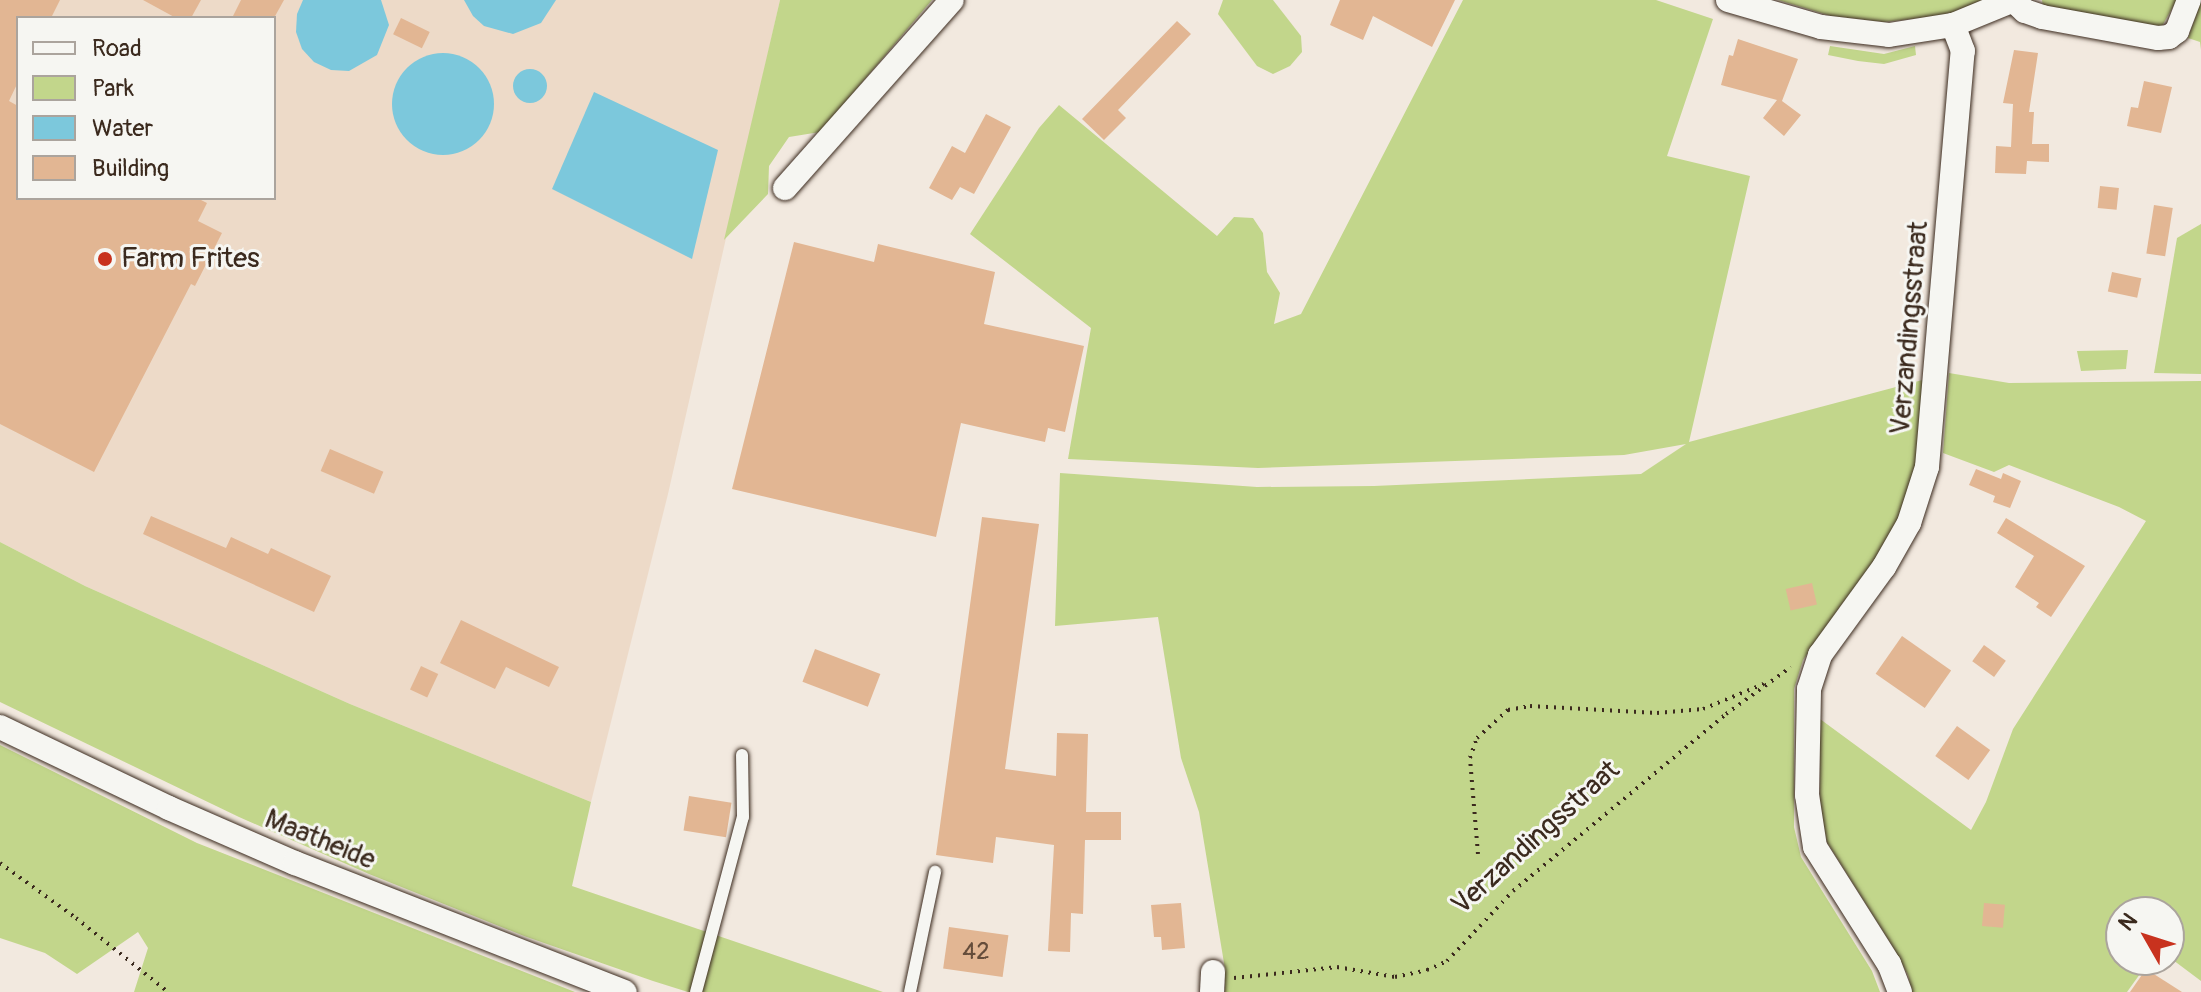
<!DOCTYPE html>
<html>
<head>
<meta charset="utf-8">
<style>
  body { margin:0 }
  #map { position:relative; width:2201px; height:992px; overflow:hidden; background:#f2e9df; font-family:Pangolin,sans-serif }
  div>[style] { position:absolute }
  .built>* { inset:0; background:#eddac8 }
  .green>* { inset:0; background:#c2d68b }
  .water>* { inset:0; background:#7cc8dc }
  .round { border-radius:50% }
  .building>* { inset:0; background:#e2b693; transform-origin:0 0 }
  .path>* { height:4px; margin-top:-2px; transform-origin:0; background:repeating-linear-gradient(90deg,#3b2a1e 0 2px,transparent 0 8px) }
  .roads { filter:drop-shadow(0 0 2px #3b2a1e) drop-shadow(0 0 2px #3b2a1e) }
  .lane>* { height:12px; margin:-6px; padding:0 6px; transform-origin:6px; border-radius:6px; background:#f6f6f2 }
  .street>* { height:24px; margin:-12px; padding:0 12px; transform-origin:12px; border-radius:12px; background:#f6f6f2 }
  .dots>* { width:22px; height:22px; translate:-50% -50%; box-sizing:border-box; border:4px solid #f6f6f2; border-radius:50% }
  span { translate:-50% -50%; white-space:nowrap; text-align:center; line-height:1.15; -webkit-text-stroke:6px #f6f6f2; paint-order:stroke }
  .number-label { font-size:24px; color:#654d3b }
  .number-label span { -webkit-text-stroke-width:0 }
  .poi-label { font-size:28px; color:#3b2a1e }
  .left { translate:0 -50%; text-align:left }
  .street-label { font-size:28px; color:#3b2a1e }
  .legend { position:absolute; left:16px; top:16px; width:260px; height:184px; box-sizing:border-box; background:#f6f6f2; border:2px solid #aba49d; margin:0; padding:10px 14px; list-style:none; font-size:24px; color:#3b2a1e }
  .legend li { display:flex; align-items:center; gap:16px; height:40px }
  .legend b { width:40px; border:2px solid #aba49d }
  .north { position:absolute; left:2105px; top:896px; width:80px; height:80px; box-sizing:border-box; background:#f6f6f2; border:2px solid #aba49d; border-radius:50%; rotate:309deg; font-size:22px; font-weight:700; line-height:32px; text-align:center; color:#3b2a1e }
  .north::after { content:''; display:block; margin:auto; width:28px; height:36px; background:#c8321e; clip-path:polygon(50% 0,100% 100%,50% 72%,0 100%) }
</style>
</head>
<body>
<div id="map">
  <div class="built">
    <i style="clip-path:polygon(evenodd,0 0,780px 0,668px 494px,591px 802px,350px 704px,85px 586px,0 542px,0 0,18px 18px,274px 18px,274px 198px,18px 198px,18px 18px)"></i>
  </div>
  <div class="green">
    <i style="clip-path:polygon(780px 0,932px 0,820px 132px,789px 137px,769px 166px,768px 194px,724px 240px)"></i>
    <i style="clip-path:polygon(1223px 0,1273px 0,1301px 36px,1302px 52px,1290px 66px,1273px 74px,1257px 66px,1218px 14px)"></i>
    <i style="clip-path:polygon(1463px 0,1656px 0,1713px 19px,1667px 156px,1750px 176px,1689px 442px,1930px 378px,1921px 451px,1904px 518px,1874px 566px,1842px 604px,1803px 660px,1794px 689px,1794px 827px,1801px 857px,1872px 971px,1880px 992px,1225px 992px,1225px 969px,1199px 812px,1181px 758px,1158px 617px,1055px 626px,1060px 473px,1257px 487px,1374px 486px,1641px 474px,1686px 444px,1624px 455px,1258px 468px,1068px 459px,1091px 328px,970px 234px,1039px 128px,1059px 105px,1217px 236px,1234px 217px,1253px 218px,1263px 233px,1267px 272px,1280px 293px,1274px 324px,1301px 314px)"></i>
    <i style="clip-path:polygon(1778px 0,1987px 0,1948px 15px,1884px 22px,1831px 16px)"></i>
    <i style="clip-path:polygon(2042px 0,2177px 0,2162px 26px,2149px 27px,2043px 7px)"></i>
    <i style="clip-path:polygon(2201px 1px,2201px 50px,2200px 42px,2188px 38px)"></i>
    <i style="clip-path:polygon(1830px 46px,1884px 54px,1915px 46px,1916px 55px,1884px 64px,1858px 61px,1828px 55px)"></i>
    <i style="clip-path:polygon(2201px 224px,2201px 374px,2154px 373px,2177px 238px)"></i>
    <i style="clip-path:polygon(2128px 350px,2126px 369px,2081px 371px,2077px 351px)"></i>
    <i style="clip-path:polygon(1949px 373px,2009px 383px,2201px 381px,2201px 981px,2169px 957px,2169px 912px,2121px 912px,2121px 960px,2150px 960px,2127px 992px,1912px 992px,1908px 975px,1893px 947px,1827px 842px,1820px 805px,1820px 719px,1971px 830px,1986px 802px,2013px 729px,2146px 521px,2119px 507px,2009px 465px,1994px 472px,1943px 453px)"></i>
    <i style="clip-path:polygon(0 542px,85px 586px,350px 704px,591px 802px,572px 886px,883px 992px,688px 992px,653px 981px,524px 936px,369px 874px,239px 817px,0 702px)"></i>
    <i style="clip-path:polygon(0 745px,197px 843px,575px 992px,134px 992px,148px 948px,138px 932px,77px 974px,45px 953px,0 938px)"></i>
  </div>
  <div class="water">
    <i style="clip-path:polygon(303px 0,381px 0,389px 25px,377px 55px,349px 71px,331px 70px,314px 62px,302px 49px,296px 32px,297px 14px)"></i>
    <i style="clip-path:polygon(464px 0,556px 0,541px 23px,513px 34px,484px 26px,473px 16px)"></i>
    <i class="round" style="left:392px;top:53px;width:102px;height:102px"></i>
    <i class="round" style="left:513px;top:69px;width:34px;height:34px"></i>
    <i style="clip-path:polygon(594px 92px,718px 150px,692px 259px,552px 189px)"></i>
  </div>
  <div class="building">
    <i style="clip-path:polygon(0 0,60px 0,51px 18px,18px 18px,18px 82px,9px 101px,18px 106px,18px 198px,197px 198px,207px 203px,198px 221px,222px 233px,195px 286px,191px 284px,94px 472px,0 424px)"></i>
    <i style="clip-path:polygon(143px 0,201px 0,191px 18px,176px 18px)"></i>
    <i style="clip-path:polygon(241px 0,284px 0,274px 18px,232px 18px)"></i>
    <i style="clip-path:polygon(1340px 0,1455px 0,1432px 47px,1373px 16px,1363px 40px,1330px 25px)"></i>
    <i style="left:401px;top:18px;width:32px;height:18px;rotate:26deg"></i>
    <i style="clip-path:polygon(1177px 21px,1191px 34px,1118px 110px,1126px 118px,1104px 140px,1082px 119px)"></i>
    <i style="clip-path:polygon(1738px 39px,1798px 59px,1782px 101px,1801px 115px,1784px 136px,1763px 118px,1777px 100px,1721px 85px,1729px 55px,1733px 56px)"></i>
    <i style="clip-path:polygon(2014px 50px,2038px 53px,2029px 112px,2034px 112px,2032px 144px,2049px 144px,2049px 162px,2027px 161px,2026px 174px,1995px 173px,1996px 146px,2011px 147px,2013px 104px,2003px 103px)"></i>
    <i style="clip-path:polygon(2144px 81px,2172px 87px,2161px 133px,2127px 126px,2131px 107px,2138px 108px)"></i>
    <i style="clip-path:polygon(986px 114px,1011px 127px,974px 194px,960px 187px,952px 200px,929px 188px,952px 146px,965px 153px)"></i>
    <i style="left:2100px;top:186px;width:19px;height:22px;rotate:6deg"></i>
    <i style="left:2154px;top:205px;width:19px;height:49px;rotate:9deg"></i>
    <i style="clip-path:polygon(794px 242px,874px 262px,878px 244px,995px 272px,984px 324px,1084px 346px,1065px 432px,1048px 428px,1045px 442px,961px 423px,936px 537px,732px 489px)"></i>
    <i style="left:2112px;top:272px;width:30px;height:20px;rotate:12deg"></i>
    <i style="left:330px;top:449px;width:58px;height:24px;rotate:23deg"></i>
    <i style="clip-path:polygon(1976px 469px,2001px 479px,2003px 473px,2021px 481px,2010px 508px,1993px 502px,1995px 496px,1969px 485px)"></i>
    <i style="clip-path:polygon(151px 516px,226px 548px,231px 537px,268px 554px,271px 548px,331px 576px,314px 612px,143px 534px)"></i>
    <i style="clip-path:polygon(982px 517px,1039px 524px,1005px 769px,1056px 776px,1057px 733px,1088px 734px,1086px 812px,1121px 812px,1121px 840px,1085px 840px,1083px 914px,1071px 913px,1070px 952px,1048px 951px,1054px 845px,996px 837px,993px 863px,936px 855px)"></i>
    <i style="clip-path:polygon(2006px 518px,2085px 566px,2051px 617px,2036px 607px,2039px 603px,2015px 587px,2034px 556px,1997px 533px)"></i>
    <i style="left:1812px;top:583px;width:22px;height:27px;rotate:77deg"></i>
    <i style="clip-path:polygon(461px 620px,559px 667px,549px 687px,506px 667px,495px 689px,440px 663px)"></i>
    <i style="left:1902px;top:636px;width:60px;height:46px;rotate:35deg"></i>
    <i style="left:1984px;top:645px;width:27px;height:20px;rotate:36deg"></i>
    <i style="left:815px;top:649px;width:70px;height:35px;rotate:21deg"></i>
    <i style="left:421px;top:666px;width:19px;height:26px;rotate:25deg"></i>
    <i style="left:1957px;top:726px;width:41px;height:37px;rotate:36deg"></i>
    <i style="left:689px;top:796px;width:43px;height:35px;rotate:9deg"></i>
    <i style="clip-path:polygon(1181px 903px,1185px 948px,1162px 950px,1161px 937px,1154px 937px,1151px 905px)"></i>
    <i style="left:1984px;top:903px;width:21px;height:23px;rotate:5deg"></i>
    <i style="left:949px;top:927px;width:60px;height:42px;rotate:8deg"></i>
    <i style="clip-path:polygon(2146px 969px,2182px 992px,2130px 992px)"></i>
  </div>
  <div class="path">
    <i style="left:1478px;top:854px;width:96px;rotate:-94.8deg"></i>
    <i style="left:1470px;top:758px;width:21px;rotate:-71deg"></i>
    <i style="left:1477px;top:738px;width:42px;rotate:-42.1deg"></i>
    <i style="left:1508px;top:710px;width:22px;rotate:-10deg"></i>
    <i style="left:1530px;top:706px;width:127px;rotate:3.2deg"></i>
    <i style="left:1657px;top:713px;width:46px;rotate:-5deg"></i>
    <i style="left:1703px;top:709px;width:66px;rotate:-22.3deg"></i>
    <i style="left:0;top:863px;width:94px;rotate:35.9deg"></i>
    <i style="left:76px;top:918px;width:118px;rotate:38.8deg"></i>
    <i style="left:1234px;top:978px;width:104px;rotate:-6.1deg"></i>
    <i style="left:1337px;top:967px;width:59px;rotate:9.8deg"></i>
    <i style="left:1395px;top:977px;width:33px;rotate:-12deg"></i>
    <i style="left:1427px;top:970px;width:22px;rotate:-24deg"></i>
    <i style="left:1447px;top:961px;width:96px;rotate:-46.7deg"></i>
    <i style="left:1513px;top:891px;width:277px;rotate:-39.7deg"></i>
    <i style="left:1726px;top:714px;width:80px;rotate:-35.9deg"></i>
  </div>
  <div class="roads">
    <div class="lane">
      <i style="left:696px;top:992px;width:181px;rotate:-75deg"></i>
      <i style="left:743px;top:817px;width:62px;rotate:-90.9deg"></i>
      <i style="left:910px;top:992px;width:123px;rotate:-78.2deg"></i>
    </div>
    <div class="street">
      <i style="left:1728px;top:0;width:97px;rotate:16.2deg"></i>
      <i style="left:1821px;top:27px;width:68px;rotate:6.7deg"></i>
      <i style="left:1889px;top:35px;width:65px;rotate:-8.9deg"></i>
      <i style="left:1953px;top:25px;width:66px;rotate:-22.3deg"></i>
      <i style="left:2013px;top:0;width:16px;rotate:43deg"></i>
      <i style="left:2025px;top:11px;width:18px;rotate:19deg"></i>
      <i style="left:2042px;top:17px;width:118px;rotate:10.3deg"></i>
      <i style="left:2158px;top:38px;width:11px;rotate:-5deg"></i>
      <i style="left:2169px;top:37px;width:10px;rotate:-37deg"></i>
      <i style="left:2177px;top:31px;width:33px;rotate:-69deg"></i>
      <i style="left:785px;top:188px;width:251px;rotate:-48.4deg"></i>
      <i style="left:0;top:727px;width:187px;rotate:25.6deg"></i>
      <i style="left:169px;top:808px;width:137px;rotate:23.6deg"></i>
      <i style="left:295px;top:863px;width:354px;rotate:21.4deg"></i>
      <i style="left:1212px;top:992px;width:20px;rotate:-87deg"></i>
      <i style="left:1900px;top:992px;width:30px;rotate:-111deg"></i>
      <i style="left:1889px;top:964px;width:138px;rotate:-122.3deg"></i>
      <i style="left:1815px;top:847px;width:53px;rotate:-98.7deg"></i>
      <i style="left:1807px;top:795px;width:106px;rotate:-88.9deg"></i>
      <i style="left:1809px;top:689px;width:36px;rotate:-72deg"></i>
      <i style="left:1820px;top:655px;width:109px;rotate:-54deg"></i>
      <i style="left:1884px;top:567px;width:51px;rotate:-60.4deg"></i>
      <i style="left:1909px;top:523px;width:59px;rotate:-72.2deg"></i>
      <i style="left:1927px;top:467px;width:418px;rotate:-85.1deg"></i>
      <i style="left:1963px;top:51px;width:28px;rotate:-111deg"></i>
    </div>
  </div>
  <div class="dots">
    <i style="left:105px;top:259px;background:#c8321e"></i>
  </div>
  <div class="number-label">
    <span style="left:976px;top:952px">42</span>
  </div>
  <div class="poi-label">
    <span class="left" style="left:121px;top:259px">Farm Frites</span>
  </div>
  <div class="street-label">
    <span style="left:1910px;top:328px;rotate:-85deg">Verzandingsstraat</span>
    <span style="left:1536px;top:838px;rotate:-42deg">Verzandingsstraat</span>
    <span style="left:320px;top:840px;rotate:22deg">Maatheide</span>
  </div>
  <ul class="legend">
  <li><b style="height:10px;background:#f6f6f2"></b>Road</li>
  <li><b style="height:22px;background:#c2d68b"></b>Park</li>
  <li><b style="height:22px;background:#7cc8dc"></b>Water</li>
  <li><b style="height:22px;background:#e2b693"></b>Building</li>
  </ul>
  <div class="north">N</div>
</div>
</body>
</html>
